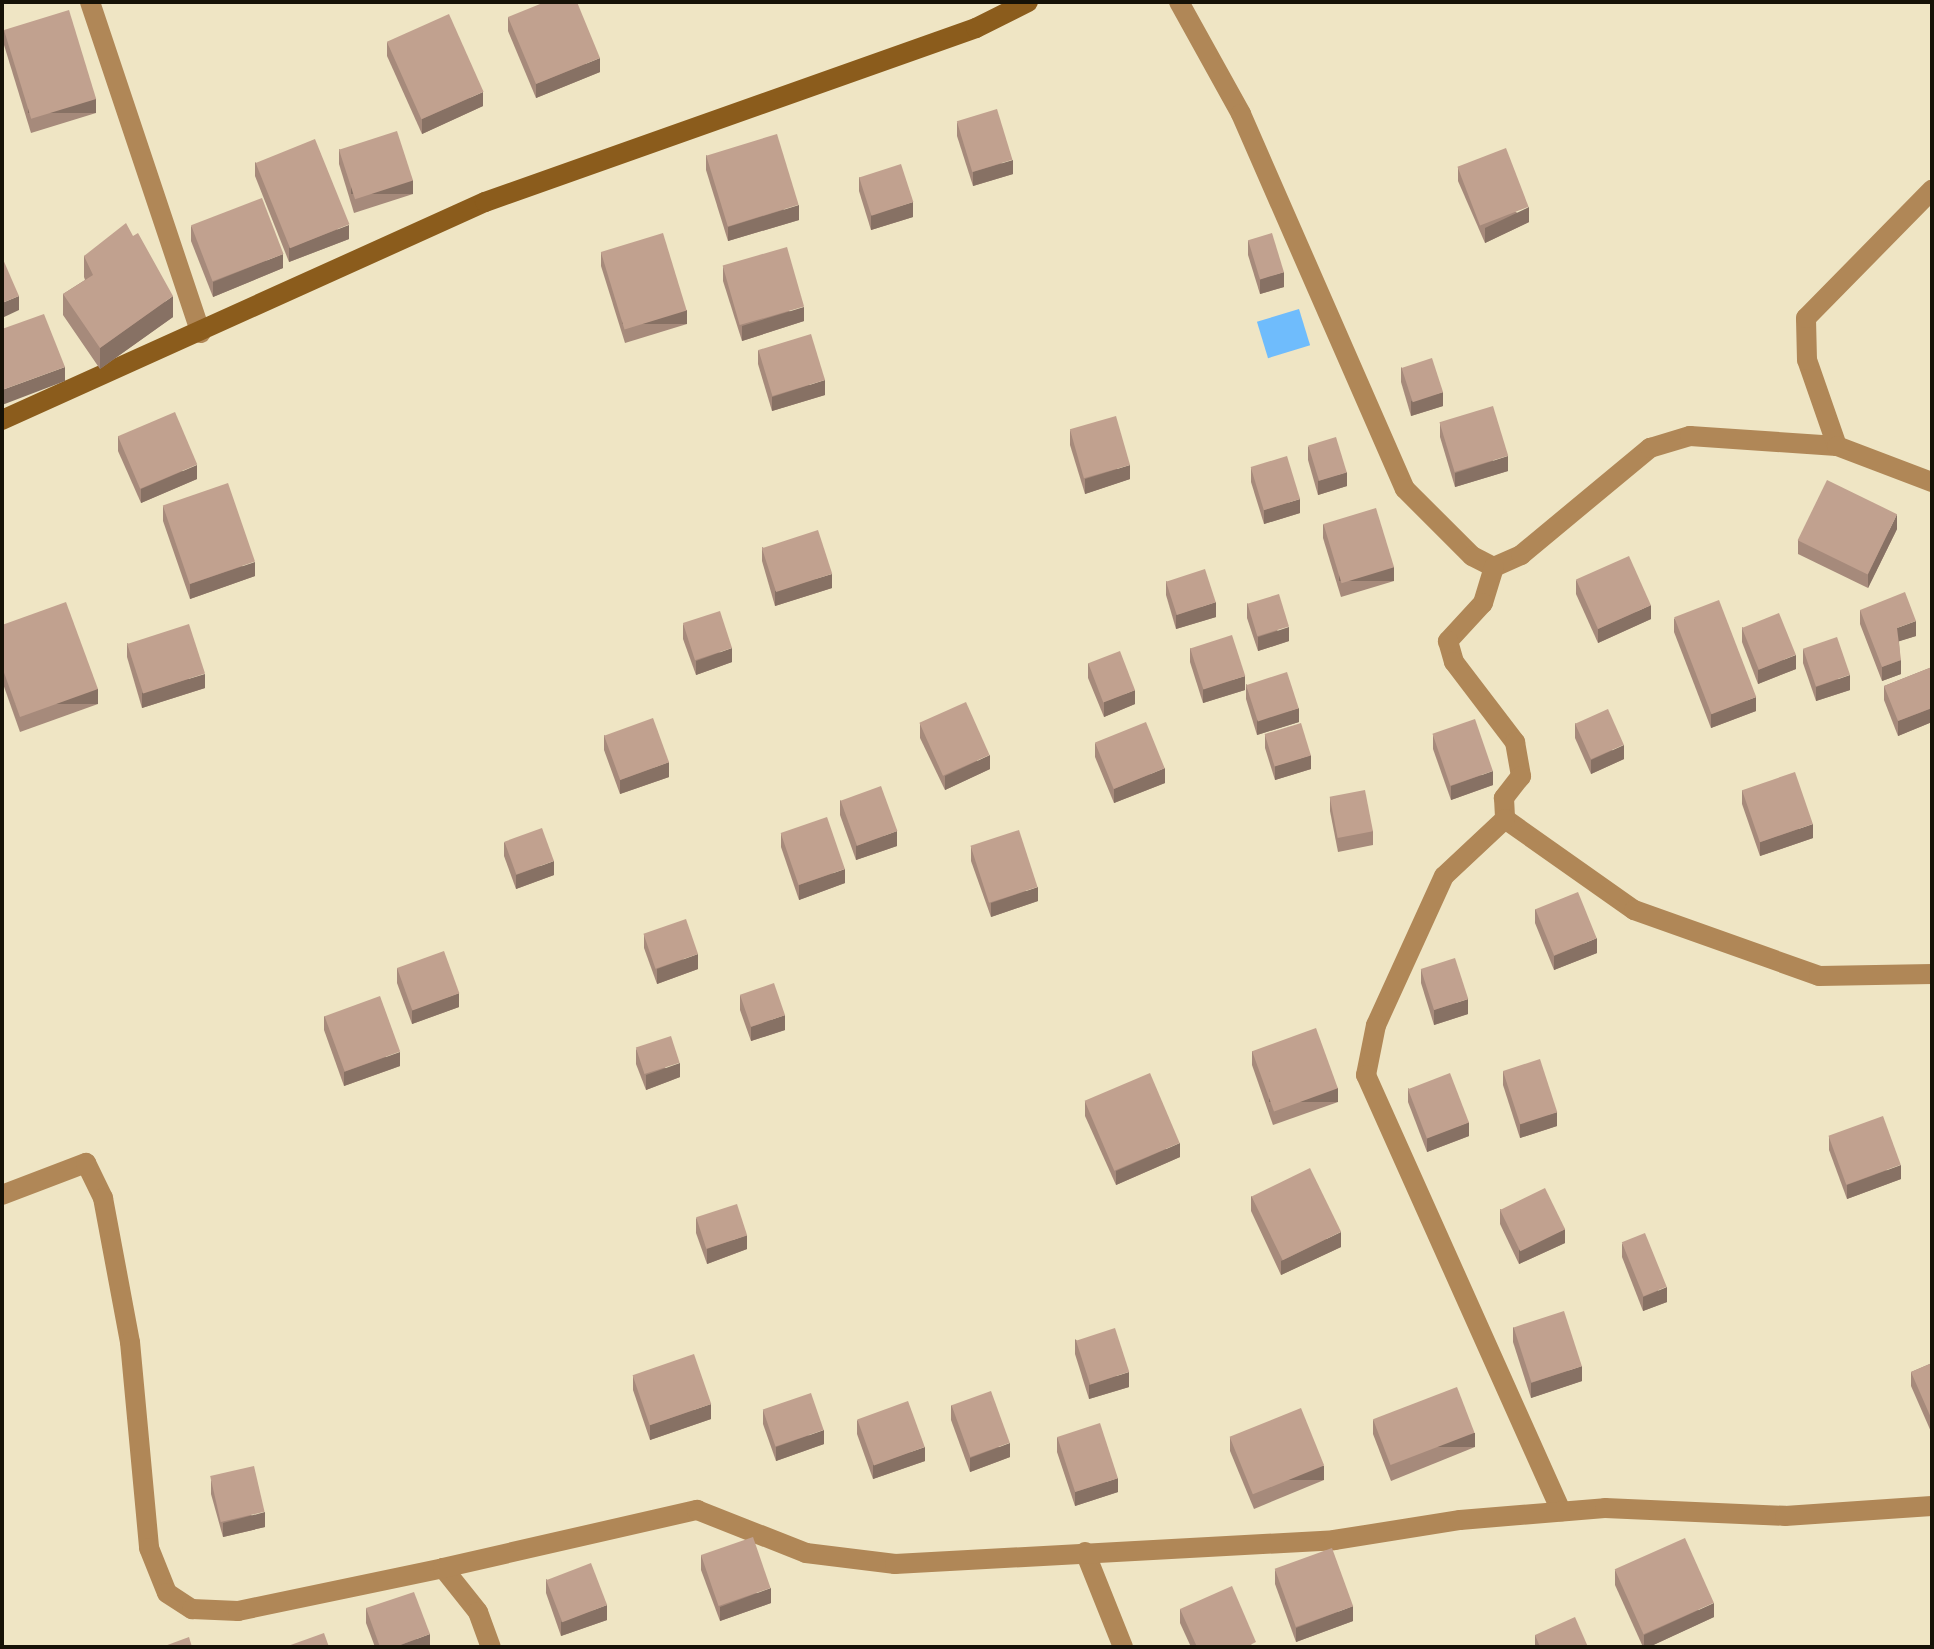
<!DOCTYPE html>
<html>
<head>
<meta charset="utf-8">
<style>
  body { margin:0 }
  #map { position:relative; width:1934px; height:1649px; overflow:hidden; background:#efe5c4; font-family:"Noto Sans",sans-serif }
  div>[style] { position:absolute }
  .water>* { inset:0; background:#6fbcfc; transform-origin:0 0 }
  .minor>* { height:20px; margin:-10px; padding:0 10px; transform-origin:10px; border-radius:10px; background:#b08757 }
  .secondary>* { height:20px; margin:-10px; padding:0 10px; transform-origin:10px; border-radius:10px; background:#8b5c1c }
  .wall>* { inset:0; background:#a68a7b }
  .shaded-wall>* { inset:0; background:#877164; transform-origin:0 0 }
  .building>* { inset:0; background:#c1a18f; transform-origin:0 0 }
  span { translate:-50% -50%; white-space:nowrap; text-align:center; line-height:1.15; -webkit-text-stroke:7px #efe5c4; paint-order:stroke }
  .frame { position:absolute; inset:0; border:4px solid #161207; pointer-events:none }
</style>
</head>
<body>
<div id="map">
  <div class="water">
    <i style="left:1299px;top:309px;width:38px;height:44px;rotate:73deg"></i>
  </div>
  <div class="minor">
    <i style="left:90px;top:2px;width:349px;rotate:71.5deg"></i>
    <i style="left:1179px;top:2px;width:128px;rotate:61deg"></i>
    <i style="left:1241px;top:114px;width:409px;rotate:66.4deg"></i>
    <i style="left:1405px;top:489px;width:95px;rotate:45deg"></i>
    <i style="left:1472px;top:556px;width:25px;rotate:27deg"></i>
    <i style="left:1494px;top:567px;width:30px;rotate:-24deg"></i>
    <i style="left:1521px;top:555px;width:168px;rotate:-39.7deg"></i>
    <i style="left:1650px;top:448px;width:42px;rotate:-16.7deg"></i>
    <i style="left:1690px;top:436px;width:147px;rotate:3.9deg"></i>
    <i style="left:1837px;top:446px;width:91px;rotate:-109.2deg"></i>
    <i style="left:1807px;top:360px;width:42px;rotate:-91.4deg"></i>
    <i style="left:1806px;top:318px;width:180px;rotate:-45.5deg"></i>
    <i style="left:1837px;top:446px;width:102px;rotate:20.8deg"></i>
    <i style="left:1494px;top:567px;width:38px;rotate:107deg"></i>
    <i style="left:1483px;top:603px;width:52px;rotate:132.6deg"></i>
    <i style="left:1448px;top:641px;width:22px;rotate:74deg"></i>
    <i style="left:1454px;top:662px;width:101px;rotate:52.7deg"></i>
    <i style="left:1515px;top:742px;width:35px;rotate:80deg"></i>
    <i style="left:1521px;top:776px;width:28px;rotate:128deg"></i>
    <i style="left:1504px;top:798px;width:21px;rotate:87deg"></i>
    <i style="left:1505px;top:819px;width:158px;rotate:35.2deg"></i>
    <i style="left:1634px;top:910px;width:196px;rotate:19.6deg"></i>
    <i style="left:1819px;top:976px;width:113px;rotate:-1deg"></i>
    <i style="left:1505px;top:819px;width:83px;rotate:136.9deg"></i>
    <i style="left:1444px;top:876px;width:164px;rotate:114.5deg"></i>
    <i style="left:1376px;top:1025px;width:51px;rotate:101.3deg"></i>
    <i style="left:1366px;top:1075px;width:478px;rotate:65.9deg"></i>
    <i style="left:2px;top:1195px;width:90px;rotate:-20.9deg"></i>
    <i style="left:86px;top:1163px;width:39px;rotate:64deg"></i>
    <i style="left:103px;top:1198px;width:147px;rotate:79.4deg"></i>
    <i style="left:130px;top:1342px;width:207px;rotate:84.7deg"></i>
    <i style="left:149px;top:1548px;width:48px;rotate:68.2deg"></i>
    <i style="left:167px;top:1593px;width:30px;rotate:33deg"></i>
    <i style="left:192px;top:1609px;width:46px;rotate:2.5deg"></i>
    <i style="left:238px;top:1611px;width:209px;rotate:-11.8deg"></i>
    <i style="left:443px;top:1568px;width:56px;rotate:51.5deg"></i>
    <i style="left:478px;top:1612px;width:37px;rotate:70deg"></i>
    <i style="left:1085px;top:1552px;width:102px;rotate:68.2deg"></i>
    <i style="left:443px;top:1568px;width:261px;rotate:-12.9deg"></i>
    <i style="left:697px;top:1510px;width:117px;rotate:21.5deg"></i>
    <i style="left:806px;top:1553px;width:90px;rotate:7deg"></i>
    <i style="left:895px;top:1564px;width:440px;rotate:-3.1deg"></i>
    <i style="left:1334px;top:1540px;width:128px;rotate:-9deg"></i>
    <i style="left:1460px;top:1520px;width:145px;rotate:-4.7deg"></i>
    <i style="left:1605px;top:1508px;width:180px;rotate:2.5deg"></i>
    <i style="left:1785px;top:1516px;width:147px;rotate:-3.9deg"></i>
  </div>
  <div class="secondary">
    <i style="left:2px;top:420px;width:530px;rotate:-24.29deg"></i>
    <i style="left:485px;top:202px;width:521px;rotate:-19.51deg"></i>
    <i style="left:976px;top:28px;width:58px;rotate:-26.6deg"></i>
  </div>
  <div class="wall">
    <i style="clip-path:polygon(508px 17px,600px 72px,536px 98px,508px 31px)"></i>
    <i style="clip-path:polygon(4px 30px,96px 113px,31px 133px,4px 45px)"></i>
    <i style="clip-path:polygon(387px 42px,483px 106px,422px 134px,387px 56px)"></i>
    <i style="clip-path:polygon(957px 122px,1013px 174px,973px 186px,957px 136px)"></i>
    <i style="clip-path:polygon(339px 149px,413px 194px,354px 213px,339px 164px)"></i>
    <i style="clip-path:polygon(706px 155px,799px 220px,728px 241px,706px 170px)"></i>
    <i style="clip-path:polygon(255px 162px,349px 239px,289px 262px,255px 176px)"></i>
    <i style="clip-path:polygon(1458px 167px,1529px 222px,1485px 243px,1458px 181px)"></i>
    <i style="clip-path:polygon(859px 177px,913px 217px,871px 230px,859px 191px)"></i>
    <i style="clip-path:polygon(191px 226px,283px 268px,213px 297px,191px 241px)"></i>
    <i style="clip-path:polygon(133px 236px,173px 317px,100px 369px,63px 315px,63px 294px,85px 280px,84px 277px,84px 256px)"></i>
    <i style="clip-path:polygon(1248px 240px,1284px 287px,1260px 294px,1248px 255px)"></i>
    <i style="clip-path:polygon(601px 252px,687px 324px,625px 343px,601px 266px)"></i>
    <i style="clip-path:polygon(723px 267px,804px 321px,742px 341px,723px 281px)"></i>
    <i style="clip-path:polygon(758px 350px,825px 395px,772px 411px,758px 364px)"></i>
    <i style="clip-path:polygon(1401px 367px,1443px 406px,1411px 416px,1401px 382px)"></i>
    <i style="clip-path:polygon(1440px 423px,1508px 471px,1455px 487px,1440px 437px)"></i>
    <i style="clip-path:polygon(1070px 430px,1130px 479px,1085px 494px,1070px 445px)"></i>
    <i style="clip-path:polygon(118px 436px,197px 479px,141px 503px,118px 451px)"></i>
    <i style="clip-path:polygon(1308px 446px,1347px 486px,1318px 495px,1308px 460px)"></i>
    <i style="clip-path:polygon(1251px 468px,1300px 513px,1264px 524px,1251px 482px)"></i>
    <i style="clip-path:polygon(163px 506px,255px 576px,190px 599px,163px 521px)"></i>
    <i style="clip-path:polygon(1323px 524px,1394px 581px,1341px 597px,1323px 538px)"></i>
    <i style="clip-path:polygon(1897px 529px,1868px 588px,1798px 554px,1798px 540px)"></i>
    <i style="clip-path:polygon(762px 547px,832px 588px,775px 606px,762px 561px)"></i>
    <i style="clip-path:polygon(1576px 580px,1651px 619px,1598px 643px,1576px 594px)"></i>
    <i style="clip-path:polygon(1166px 581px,1216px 617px,1176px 629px,1166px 595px)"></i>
    <i style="clip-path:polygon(1247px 603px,1289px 641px,1258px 651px,1247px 618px)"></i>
    <i style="clip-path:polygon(1860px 610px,1916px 636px,1899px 641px,1901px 674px,1882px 681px,1860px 624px)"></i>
    <i style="clip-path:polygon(1674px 618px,1756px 711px,1711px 728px,1674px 632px)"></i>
    <i style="clip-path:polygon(683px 624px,732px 662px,696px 675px,683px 639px)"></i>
    <i style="clip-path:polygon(2px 625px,98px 704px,20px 732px,2px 681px)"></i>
    <i style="clip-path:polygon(1742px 627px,1796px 669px,1758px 684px,1742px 642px)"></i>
    <i style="clip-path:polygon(127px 643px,205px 688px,142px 708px,127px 657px)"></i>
    <i style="clip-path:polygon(1190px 648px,1245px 690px,1203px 703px,1190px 662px)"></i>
    <i style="clip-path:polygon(1803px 649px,1850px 690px,1816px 701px,1803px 663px)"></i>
    <i style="clip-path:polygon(1088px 663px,1135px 704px,1104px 717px,1088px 678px)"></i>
    <i style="clip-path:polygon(1932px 667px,1932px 722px,1898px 736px,1884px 700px,1884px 686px)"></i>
    <i style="clip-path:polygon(1246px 684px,1299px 722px,1257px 735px,1246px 699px)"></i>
    <i style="clip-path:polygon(920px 723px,990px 769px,945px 790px,920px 738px)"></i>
    <i style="clip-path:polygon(1575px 723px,1624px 759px,1591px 774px,1575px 738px)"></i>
    <i style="clip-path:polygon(1265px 734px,1311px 769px,1275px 780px,1265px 748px)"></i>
    <i style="clip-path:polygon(604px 735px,669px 777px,620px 794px,604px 750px)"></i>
    <i style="clip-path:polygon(1433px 735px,1493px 785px,1451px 800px,1433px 749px)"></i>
    <i style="clip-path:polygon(1095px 743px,1165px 783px,1114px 803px,1095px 757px)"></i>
    <i style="clip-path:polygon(1742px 790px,1813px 838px,1760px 856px,1742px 804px)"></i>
    <i style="clip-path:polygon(1330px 797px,1373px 831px,1373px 845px,1338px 852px,1330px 811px)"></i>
    <i style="clip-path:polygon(840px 800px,897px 846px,856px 860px,840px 815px)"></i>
    <i style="clip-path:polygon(781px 833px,845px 883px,799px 900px,781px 847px)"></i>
    <i style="clip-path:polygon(504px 842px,554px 875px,516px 889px,504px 856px)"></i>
    <i style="clip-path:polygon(971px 847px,1038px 901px,991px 917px,971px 861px)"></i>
    <i style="clip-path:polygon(1535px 909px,1597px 953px,1554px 970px,1535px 923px)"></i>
    <i style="clip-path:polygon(644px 934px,698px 969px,657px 984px,644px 948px)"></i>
    <i style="clip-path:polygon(397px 968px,459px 1007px,412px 1024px,397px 983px)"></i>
    <i style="clip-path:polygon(1421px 969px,1468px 1014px,1434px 1025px,1421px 983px)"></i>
    <i style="clip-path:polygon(740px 995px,785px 1030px,751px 1041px,740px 1010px)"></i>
    <i style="clip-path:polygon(324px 1016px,400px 1066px,344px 1086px,324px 1030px)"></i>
    <i style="clip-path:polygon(636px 1049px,680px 1077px,646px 1090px,636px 1064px)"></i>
    <i style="clip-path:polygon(1252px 1051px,1338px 1102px,1273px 1125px,1252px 1065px)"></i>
    <i style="clip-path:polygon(1503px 1071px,1557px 1126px,1520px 1138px,1503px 1085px)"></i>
    <i style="clip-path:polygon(1408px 1088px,1469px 1136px,1427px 1152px,1408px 1102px)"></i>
    <i style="clip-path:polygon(1085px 1101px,1180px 1157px,1116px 1185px,1085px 1116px)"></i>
    <i style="clip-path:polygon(1829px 1136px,1901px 1179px,1847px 1199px,1829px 1150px)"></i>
    <i style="clip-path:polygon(1251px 1196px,1341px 1247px,1281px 1275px,1251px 1211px)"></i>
    <i style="clip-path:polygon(1500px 1209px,1565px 1243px,1519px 1264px,1500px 1224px)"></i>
    <i style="clip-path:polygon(696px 1218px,747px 1249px,707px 1264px,696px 1233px)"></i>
    <i style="clip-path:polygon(1622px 1243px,1667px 1302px,1643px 1311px,1622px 1257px)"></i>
    <i style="clip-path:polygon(1513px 1327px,1582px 1381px,1531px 1398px,1513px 1342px)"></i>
    <i style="clip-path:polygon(1075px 1339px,1129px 1387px,1089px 1399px,1075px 1354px)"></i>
    <i style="clip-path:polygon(1932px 1363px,1932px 1434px,1911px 1386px,1911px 1372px)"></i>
    <i style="clip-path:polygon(633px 1375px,711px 1419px,650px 1440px,633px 1390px)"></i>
    <i style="clip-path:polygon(951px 1405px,1010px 1457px,970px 1472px,951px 1420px)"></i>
    <i style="clip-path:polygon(763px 1410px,824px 1444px,776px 1461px,763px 1424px)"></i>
    <i style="clip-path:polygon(857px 1420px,925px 1461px,873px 1479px,857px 1434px)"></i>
    <i style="clip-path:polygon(1373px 1420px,1475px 1447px,1391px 1481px,1373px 1434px)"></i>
    <i style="clip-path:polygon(1057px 1437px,1118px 1492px,1075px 1506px,1057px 1452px)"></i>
    <i style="clip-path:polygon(1230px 1437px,1324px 1480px,1254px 1509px,1230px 1451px)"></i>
    <i style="clip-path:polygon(211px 1480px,265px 1527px,223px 1537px,211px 1494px)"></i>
    <i style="clip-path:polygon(701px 1555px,771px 1603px,720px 1621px,701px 1570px)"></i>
    <i style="clip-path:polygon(1275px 1570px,1353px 1621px,1296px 1642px,1275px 1584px)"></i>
    <i style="clip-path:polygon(1615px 1570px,1714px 1617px,1649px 1647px,1643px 1647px,1615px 1585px)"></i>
    <i style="clip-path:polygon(546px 1579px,607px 1620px,561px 1636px,546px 1593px)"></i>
    <i style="clip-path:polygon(366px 1608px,430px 1647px,375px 1647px,366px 1623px)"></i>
    <i style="clip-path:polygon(1180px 1609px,1256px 1647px,1191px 1647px,1180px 1623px)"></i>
    <i style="clip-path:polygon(1535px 1635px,1588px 1647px,1535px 1647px)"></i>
  </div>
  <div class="shaded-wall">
    <i style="clip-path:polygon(600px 58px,600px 72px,536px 98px,536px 84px)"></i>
    <i style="clip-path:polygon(483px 92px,483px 106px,422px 134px,422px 119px)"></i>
    <i style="left:96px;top:99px;width:14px;height:68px;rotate:90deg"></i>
    <i style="clip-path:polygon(1013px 160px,1013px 174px,973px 186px,973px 172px)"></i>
    <i style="left:413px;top:180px;width:14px;height:62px;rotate:90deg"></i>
    <i style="clip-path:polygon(913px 202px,913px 217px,871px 230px,871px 215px)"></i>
    <i style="clip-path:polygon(799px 205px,799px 220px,728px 241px,728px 227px)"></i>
    <i style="clip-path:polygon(1529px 207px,1529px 222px,1485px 243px,1485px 228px)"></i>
    <i style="clip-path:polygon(349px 225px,349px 239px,289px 262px,289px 248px)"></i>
    <i style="clip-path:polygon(283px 254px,283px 268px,213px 297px,213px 282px)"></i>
    <i style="clip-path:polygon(1284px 272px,1284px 287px,1260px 294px,1260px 279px)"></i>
    <i style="clip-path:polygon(19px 296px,19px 310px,2px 318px,2px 303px)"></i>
    <i style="clip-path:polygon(173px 296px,173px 317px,100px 369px,100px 348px)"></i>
    <i style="clip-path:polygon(804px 307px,804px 321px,742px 341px,742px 326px)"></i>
    <i style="left:687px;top:310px;width:14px;height:65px;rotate:90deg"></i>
    <i style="clip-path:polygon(65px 367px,65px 381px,2px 405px,2px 390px)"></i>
    <i style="clip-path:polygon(825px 380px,825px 395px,772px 411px,772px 397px)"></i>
    <i style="clip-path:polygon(1443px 392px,1443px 406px,1411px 416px,1411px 401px)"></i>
    <i style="clip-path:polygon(1508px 456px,1508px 471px,1455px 487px,1455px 473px)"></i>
    <i style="clip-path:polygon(197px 465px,197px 479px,141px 503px,141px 489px)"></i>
    <i style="clip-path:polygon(1130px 465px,1130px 479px,1085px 494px,1085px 479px)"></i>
    <i style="clip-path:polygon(1347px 472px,1347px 486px,1318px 495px,1318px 481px)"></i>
    <i style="clip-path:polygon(1300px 499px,1300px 513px,1264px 524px,1264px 510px)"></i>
    <i style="clip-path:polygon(1897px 514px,1897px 529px,1868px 588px,1868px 574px)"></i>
    <i style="clip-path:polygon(255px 562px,255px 576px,190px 599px,190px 584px)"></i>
    <i style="left:1394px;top:567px;width:14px;height:55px;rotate:90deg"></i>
    <i style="clip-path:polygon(832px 574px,832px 588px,775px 606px,775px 591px)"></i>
    <i style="clip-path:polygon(1216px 602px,1216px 617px,1176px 629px,1176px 615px)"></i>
    <i style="clip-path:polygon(1651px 605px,1651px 619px,1598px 643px,1598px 629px)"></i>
    <i style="clip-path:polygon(1916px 621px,1916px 636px,1897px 642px,1897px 628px)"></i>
    <i style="clip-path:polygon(1289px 627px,1289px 641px,1258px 651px,1258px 637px)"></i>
    <i style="clip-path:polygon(732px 648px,732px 662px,696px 675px,696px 661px)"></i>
    <i style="clip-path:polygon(1796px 655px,1796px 669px,1758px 684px,1758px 670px)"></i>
    <i style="clip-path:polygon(1901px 660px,1901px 674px,1882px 681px,1882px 667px)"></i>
    <i style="clip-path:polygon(205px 674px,205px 688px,142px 708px,142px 693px)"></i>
    <i style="clip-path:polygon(1850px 675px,1850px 690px,1816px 701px,1816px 687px)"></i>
    <i style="clip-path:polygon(1245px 676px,1245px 690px,1203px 703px,1203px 689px)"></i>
    <i style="left:98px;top:689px;width:15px;height:83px;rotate:90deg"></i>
    <i style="clip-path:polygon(1135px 690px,1135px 704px,1104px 717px,1104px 702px)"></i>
    <i style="clip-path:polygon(1756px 697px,1756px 711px,1711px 728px,1711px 714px)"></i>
    <i style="clip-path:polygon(1299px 708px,1299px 722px,1257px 735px,1257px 720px)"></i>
    <i style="clip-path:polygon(1932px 708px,1932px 722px,1898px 736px,1898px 721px)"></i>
    <i style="clip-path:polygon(1624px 745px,1624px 759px,1591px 774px,1591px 760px)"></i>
    <i style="clip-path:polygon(990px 755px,990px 769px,945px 790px,945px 776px)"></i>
    <i style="clip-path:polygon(1311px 755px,1311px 769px,1275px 780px,1275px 766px)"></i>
    <i style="clip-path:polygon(669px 762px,669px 777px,620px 794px,620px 780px)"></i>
    <i style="clip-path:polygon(1165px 768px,1165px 783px,1114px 803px,1114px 789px)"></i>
    <i style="clip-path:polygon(1493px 771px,1493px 785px,1451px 800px,1451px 786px)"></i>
    <i style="clip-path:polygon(1813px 824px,1813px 838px,1760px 856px,1760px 842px)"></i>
    <i style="clip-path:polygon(897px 831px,897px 846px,856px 860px,856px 846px)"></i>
    <i style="clip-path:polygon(554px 861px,554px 875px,516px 889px,516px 875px)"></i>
    <i style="clip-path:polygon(845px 869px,845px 883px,799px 900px,799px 885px)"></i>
    <i style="clip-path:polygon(1038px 887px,1038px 901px,991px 917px,991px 903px)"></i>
    <i style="clip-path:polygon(1597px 938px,1597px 953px,1554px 970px,1554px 956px)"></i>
    <i style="clip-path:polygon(698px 954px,698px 969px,657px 984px,657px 969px)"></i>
    <i style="clip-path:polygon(459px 993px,459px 1007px,412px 1024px,412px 1010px)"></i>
    <i style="clip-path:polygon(1468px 999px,1468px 1014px,1434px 1025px,1434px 1010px)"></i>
    <i style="clip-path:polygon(785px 1015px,785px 1030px,751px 1041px,751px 1027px)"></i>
    <i style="clip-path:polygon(400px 1052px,400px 1066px,344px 1086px,344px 1072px)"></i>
    <i style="clip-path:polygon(680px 1063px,680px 1077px,646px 1090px,646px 1075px)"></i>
    <i style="left:1338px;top:1088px;width:14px;height:69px;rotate:90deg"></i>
    <i style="clip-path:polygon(1557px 1112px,1557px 1126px,1520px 1138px,1520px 1123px)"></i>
    <i style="clip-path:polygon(1469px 1122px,1469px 1136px,1427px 1152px,1427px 1138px)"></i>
    <i style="clip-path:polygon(1180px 1143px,1180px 1157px,1116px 1185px,1116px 1171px)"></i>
    <i style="clip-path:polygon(1901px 1165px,1901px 1179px,1847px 1199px,1847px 1185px)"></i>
    <i style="clip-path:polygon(1565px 1229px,1565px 1243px,1519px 1264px,1519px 1250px)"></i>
    <i style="clip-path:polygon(1341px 1232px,1341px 1247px,1281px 1275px,1281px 1261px)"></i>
    <i style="clip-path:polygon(747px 1235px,747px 1249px,707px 1264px,707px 1249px)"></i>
    <i style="clip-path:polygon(1667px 1287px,1667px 1302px,1643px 1311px,1643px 1297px)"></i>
    <i style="clip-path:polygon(1582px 1366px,1582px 1381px,1531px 1398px,1531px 1383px)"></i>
    <i style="clip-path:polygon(1129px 1372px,1129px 1387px,1089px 1399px,1089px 1385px)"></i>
    <i style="clip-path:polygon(711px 1404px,711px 1419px,650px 1440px,650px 1425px)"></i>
    <i style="clip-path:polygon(824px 1430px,824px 1444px,776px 1461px,776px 1447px)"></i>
    <i style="left:1475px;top:1433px;width:14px;height:91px;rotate:90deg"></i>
    <i style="clip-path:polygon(1010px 1443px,1010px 1457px,970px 1472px,970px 1458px)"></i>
    <i style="clip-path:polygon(925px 1447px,925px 1461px,873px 1479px,873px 1465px)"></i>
    <i style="left:1324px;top:1466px;width:14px;height:76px;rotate:90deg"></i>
    <i style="clip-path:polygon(1118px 1478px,1118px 1492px,1075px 1506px,1075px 1492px)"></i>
    <i style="clip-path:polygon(265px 1512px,265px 1527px,223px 1537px,223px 1523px)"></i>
    <i style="clip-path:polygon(771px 1588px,771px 1603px,720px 1621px,720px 1607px)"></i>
    <i style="clip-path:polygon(1714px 1603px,1714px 1617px,1649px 1647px,1644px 1647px,1644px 1635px)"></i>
    <i style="clip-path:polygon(607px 1605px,607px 1620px,561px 1636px,561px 1622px)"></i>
    <i style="clip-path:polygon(1353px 1606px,1353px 1621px,1296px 1642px,1296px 1628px)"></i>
    <i style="clip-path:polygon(430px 1634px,430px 1647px,395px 1647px)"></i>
  </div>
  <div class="building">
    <i style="clip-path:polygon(545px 2px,577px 2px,600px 58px,536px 84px,508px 17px)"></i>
    <i style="left:69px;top:10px;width:93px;height:68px;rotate:73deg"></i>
    <i style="left:449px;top:14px;width:85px;height:68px;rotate:66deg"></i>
    <i style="left:997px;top:109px;width:53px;height:42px;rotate:73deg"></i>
    <i style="left:397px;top:131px;width:52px;height:61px;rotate:72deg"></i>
    <i style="left:777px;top:134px;width:74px;height:74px;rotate:73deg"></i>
    <i style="left:315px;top:139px;width:92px;height:64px;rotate:68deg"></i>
    <i style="left:1506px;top:148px;width:63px;height:52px;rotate:69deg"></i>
    <i style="left:901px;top:164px;width:40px;height:44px;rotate:72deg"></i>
    <i style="left:262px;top:198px;width:60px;height:76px;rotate:69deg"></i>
    <i style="clip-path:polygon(126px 223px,133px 236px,138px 233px,173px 296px,100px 348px,63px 294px,93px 275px,84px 256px)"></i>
    <i style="left:663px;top:233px;width:81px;height:65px;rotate:73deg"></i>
    <i style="left:1272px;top:233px;width:41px;height:25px;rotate:73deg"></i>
    <i style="left:787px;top:247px;width:62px;height:67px;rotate:74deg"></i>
    <i style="clip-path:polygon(2px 257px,19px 296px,2px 303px)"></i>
    <i style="clip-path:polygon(44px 314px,65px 367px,2px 390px,2px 329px)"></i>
    <i style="left:811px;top:334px;width:48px;height:55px;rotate:73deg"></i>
    <i style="left:1432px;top:358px;width:36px;height:32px;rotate:72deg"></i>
    <i style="left:1493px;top:406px;width:52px;height:56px;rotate:73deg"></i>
    <i style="left:175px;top:412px;width:57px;height:62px;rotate:67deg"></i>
    <i style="left:1116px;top:416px;width:51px;height:48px;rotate:74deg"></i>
    <i style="left:1336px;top:437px;width:37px;height:29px;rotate:73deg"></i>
    <i style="left:1287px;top:456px;width:45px;height:38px;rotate:73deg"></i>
    <i style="left:1827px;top:480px;width:78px;height:67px;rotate:26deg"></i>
    <i style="left:228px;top:483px;width:83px;height:69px;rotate:71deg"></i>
    <i style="left:1376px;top:508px;width:62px;height:55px;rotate:73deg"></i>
    <i style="left:818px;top:530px;width:46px;height:59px;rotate:72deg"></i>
    <i style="left:1629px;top:556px;width:54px;height:58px;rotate:66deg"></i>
    <i style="left:1205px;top:569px;width:35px;height:41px;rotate:72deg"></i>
    <i style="clip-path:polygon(1905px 592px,1916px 621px,1897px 628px,1901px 660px,1882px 667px,1860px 610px)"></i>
    <i style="left:1279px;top:594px;width:34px;height:33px;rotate:73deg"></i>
    <i style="left:1719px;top:600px;width:104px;height:48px;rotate:69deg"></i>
    <i style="clip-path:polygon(66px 602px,98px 689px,20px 717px,2px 667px,2px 625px)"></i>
    <i style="left:720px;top:611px;width:39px;height:39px;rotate:72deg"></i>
    <i style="left:1779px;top:613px;width:45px;height:40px;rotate:68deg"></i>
    <i style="left:189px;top:624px;width:52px;height:65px;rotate:72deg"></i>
    <i style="left:1232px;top:635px;width:43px;height:44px;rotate:72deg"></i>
    <i style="left:1837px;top:637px;width:40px;height:36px;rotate:71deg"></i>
    <i style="left:1120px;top:651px;width:42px;height:34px;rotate:69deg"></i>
    <i style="clip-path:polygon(1932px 667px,1932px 708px,1898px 721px,1884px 686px)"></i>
    <i style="left:1287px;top:672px;width:38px;height:43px;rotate:72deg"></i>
    <i style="left:966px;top:702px;width:58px;height:51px;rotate:66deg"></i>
    <i style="left:1608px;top:709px;width:39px;height:36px;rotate:66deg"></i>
    <i style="left:653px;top:718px;width:47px;height:52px;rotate:70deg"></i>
    <i style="left:1475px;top:719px;width:55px;height:45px;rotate:71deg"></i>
    <i style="left:1146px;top:722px;width:50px;height:55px;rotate:68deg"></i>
    <i style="left:1301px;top:723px;width:34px;height:38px;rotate:73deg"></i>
    <i style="left:1795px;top:772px;width:55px;height:56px;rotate:71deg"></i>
    <i style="left:881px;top:786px;width:48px;height:43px;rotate:70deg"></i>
    <i style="left:1365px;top:790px;width:42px;height:36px;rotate:79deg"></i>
    <i style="left:827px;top:817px;width:55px;height:49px;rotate:71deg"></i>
    <i style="left:542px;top:828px;width:35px;height:40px;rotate:70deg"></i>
    <i style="left:1019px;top:830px;width:60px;height:51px;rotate:72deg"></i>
    <i style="left:1578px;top:892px;width:50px;height:46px;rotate:68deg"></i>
    <i style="left:686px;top:919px;width:37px;height:45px;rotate:71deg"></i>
    <i style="left:444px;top:951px;width:45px;height:50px;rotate:70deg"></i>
    <i style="left:1455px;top:958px;width:43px;height:36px;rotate:72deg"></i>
    <i style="left:774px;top:983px;width:34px;height:36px;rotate:71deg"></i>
    <i style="left:380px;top:996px;width:59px;height:59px;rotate:70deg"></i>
    <i style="left:1316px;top:1028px;width:64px;height:68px;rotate:70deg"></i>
    <i style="left:671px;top:1036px;width:28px;height:37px;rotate:72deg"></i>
    <i style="left:1540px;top:1059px;width:56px;height:39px;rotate:72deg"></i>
    <i style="left:1150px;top:1073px;width:76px;height:71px;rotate:67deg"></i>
    <i style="left:1450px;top:1073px;width:53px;height:45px;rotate:69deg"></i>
    <i style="left:1883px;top:1116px;width:52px;height:58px;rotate:70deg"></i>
    <i style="left:1310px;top:1168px;width:71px;height:65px;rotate:64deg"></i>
    <i style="left:1545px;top:1188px;width:46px;height:50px;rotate:64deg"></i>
    <i style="left:737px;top:1204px;width:33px;height:43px;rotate:72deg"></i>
    <i style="left:1645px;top:1233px;width:58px;height:25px;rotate:68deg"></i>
    <i style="left:1564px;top:1311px;width:58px;height:53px;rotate:72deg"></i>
    <i style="left:1115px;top:1328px;width:46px;height:41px;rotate:72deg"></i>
    <i style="left:694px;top:1354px;width:53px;height:65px;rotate:71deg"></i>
    <i style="clip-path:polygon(1932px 1363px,1932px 1420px,1911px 1372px)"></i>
    <i style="left:1457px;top:1387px;width:49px;height:90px;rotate:69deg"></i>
    <i style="left:991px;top:1391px;width:55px;height:42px;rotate:70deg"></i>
    <i style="left:811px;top:1393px;width:39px;height:51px;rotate:71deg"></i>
    <i style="left:908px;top:1401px;width:49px;height:54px;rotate:70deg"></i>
    <i style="left:1301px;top:1408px;width:62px;height:77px;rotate:68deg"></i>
    <i style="left:1100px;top:1423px;width:58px;height:45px;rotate:72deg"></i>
    <i style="left:254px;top:1466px;width:47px;height:45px;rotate:77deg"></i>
    <i style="left:753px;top:1537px;width:54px;height:55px;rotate:71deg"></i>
    <i style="left:1685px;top:1538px;width:71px;height:77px;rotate:66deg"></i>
    <i style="left:1332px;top:1548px;width:62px;height:61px;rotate:70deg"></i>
    <i style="left:591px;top:1563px;width:45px;height:48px;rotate:69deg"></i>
    <i style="clip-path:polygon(1232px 1586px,1256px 1642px,1246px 1647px,1197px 1647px,1180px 1609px)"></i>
    <i style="clip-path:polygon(414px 1592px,430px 1634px,395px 1647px,380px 1647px,366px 1608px)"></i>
    <i style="clip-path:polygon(1575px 1617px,1588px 1647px,1540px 1647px,1535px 1635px)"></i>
    <i style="clip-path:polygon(324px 1633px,329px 1647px,285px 1647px)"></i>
    <i style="clip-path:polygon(189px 1637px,192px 1647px,162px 1647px)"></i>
  </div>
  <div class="frame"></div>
</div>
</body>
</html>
